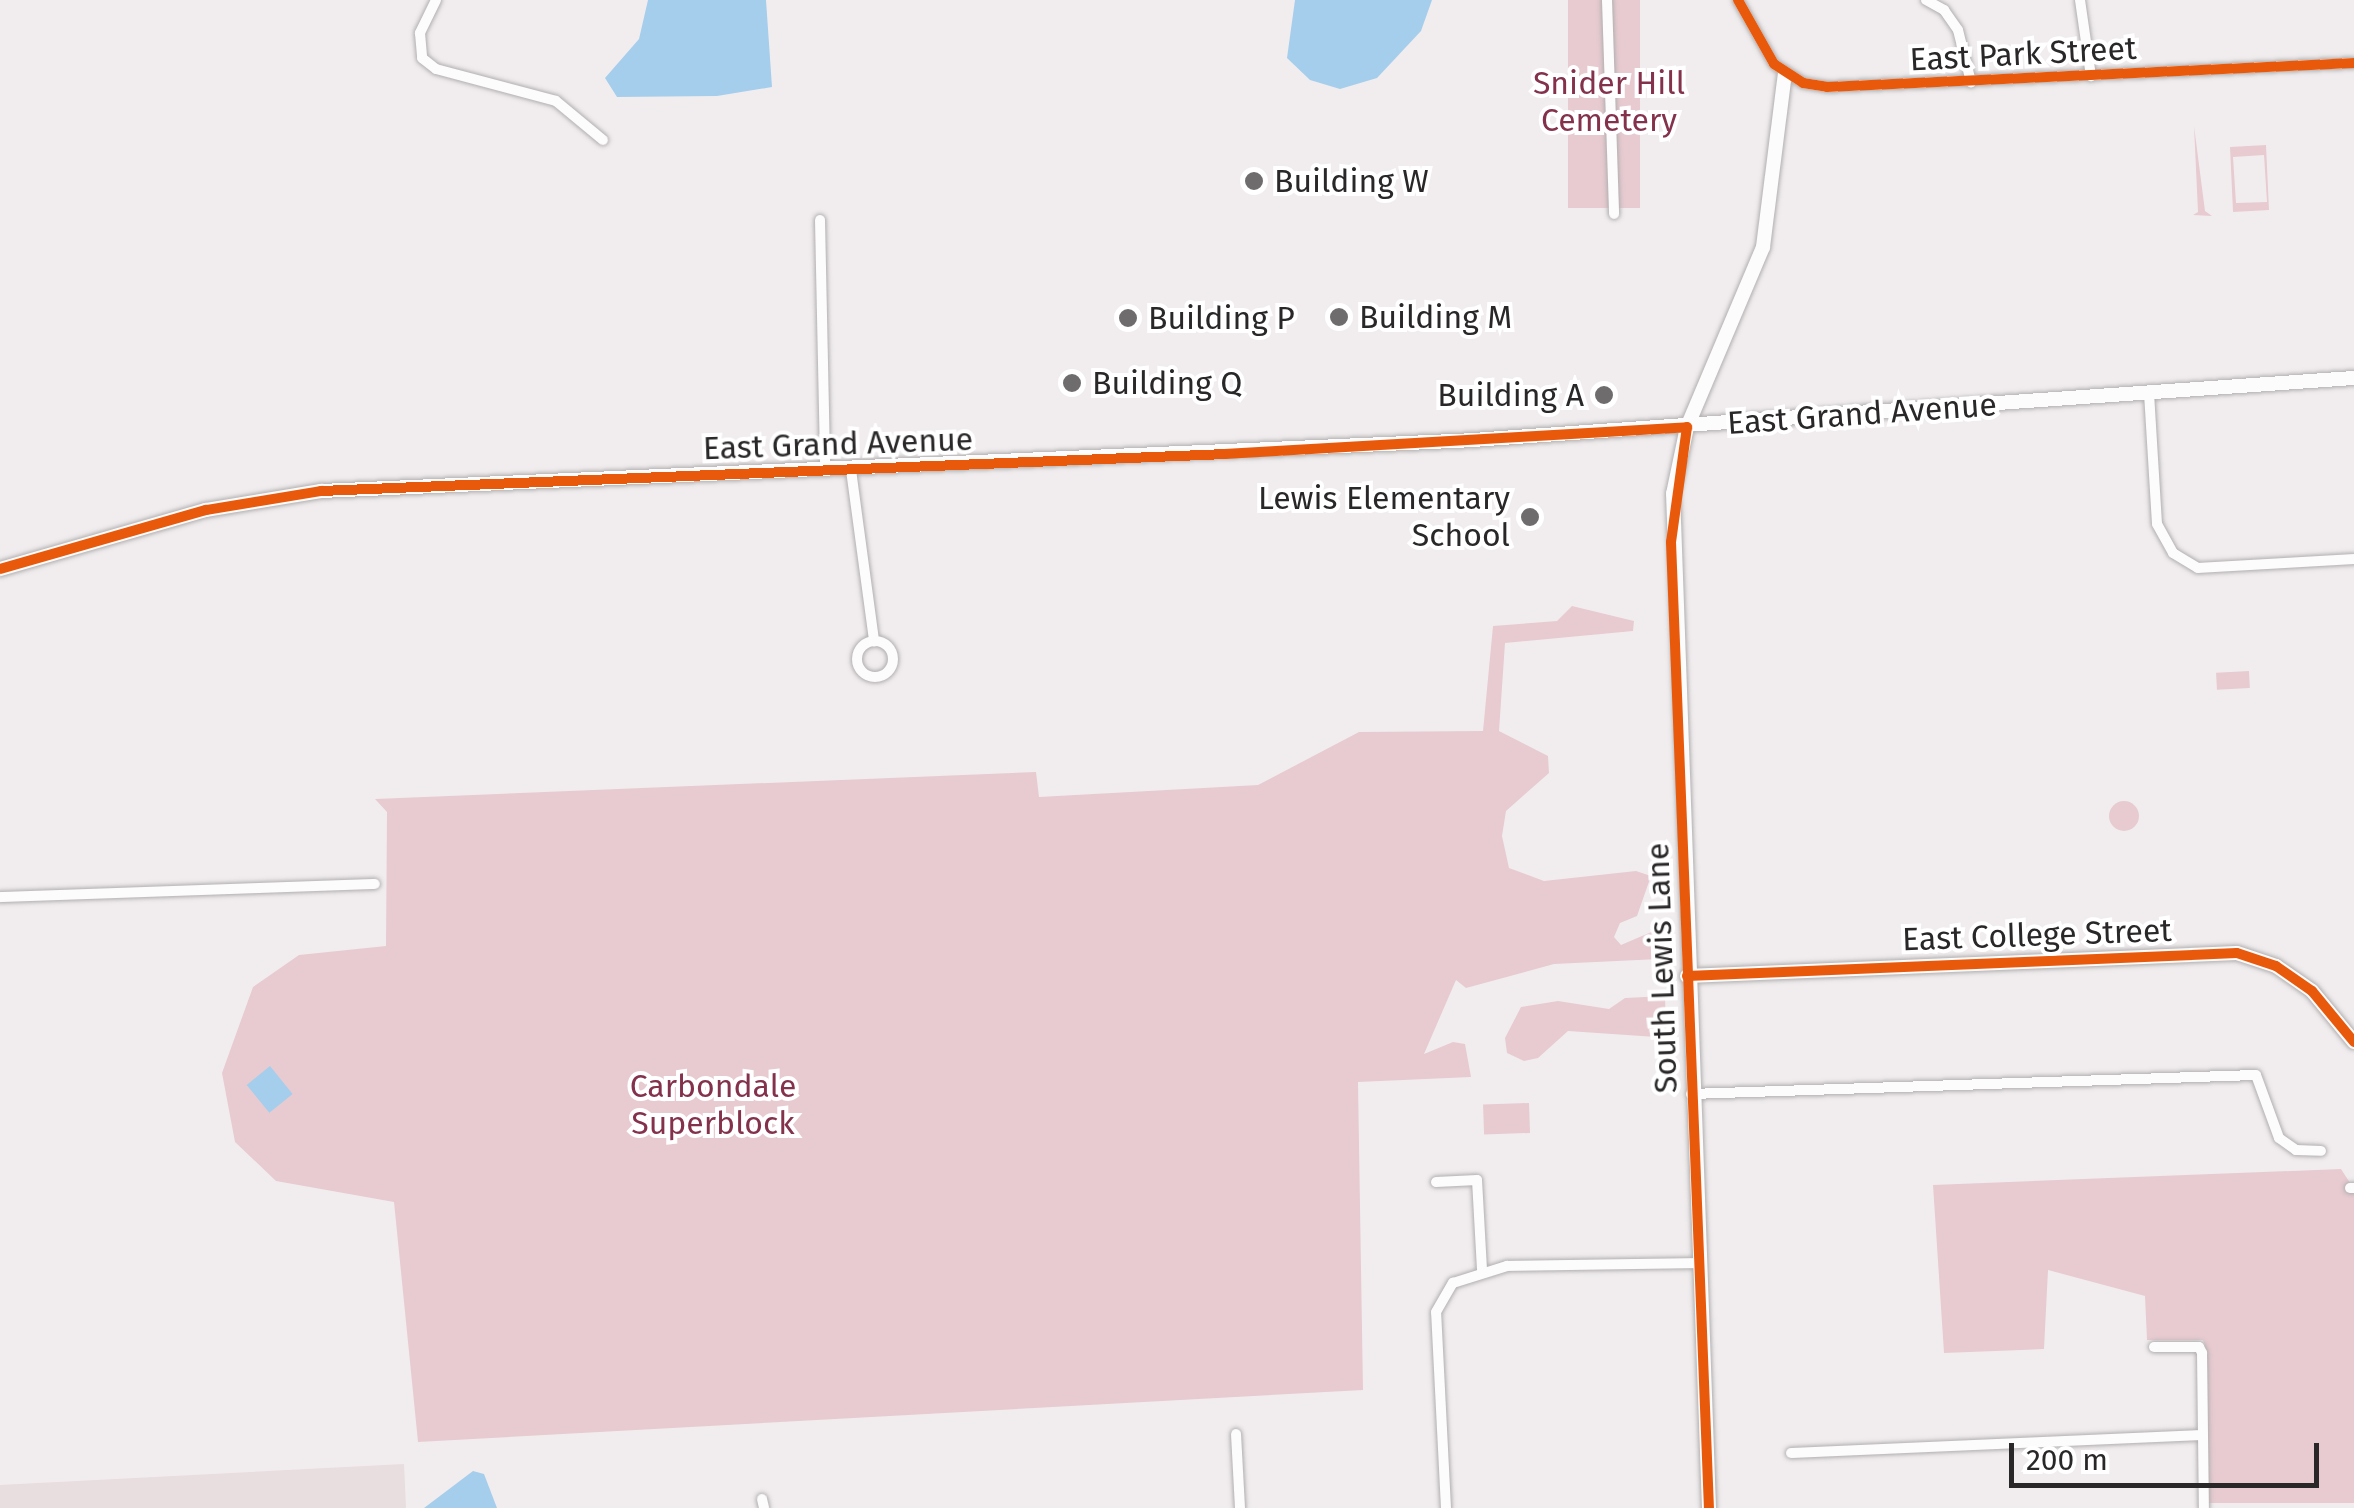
<!DOCTYPE html>
<html>
<head>
<meta charset="utf-8">
<style>
  body { margin:0 }
  #map { position:relative; width:2354px; height:1508px; overflow:hidden; background:#f1edee; font-family:"Fira Sans",sans-serif }
  div>[style] { position:absolute }
  .built>* { inset:0; background:#e8dddf }
  .green>* { inset:0; background:#e7cbd1; transform-origin:0 0 }
  .round { border-radius:50% }
  .water>* { inset:0; background:#a5ceec; transform-origin:0 0 }
  .roads { filter:drop-shadow(0 0 2px #b2afb0) drop-shadow(0 0 2px #b2afb0) }
  .street>* { height:10px; margin:-5px; padding:0 5px; transform-origin:5px; border-radius:5px; background:#fdfcfc }
  .street>.ring { margin:-5px; padding:0; box-sizing:content-box; background:none; border:10px solid #fdfcfc; border-radius:50% }
  .secondary>* { height:14px; margin:-7px; padding:0 7px; transform-origin:7px; border-radius:7px; background:#fdfcfc }
  .cycleway>* { height:10px; margin:-5px; padding:0 5px; transform-origin:5px; border-radius:5px; background:#e8590c }
  .dots>* { width:28px; height:28px; translate:-50% -50%; box-sizing:border-box; border:5px solid #fff; border-radius:50% }
  span { translate:-50% -50%; white-space:nowrap; text-align:center; line-height:1.15; -webkit-text-stroke:8px #fff; paint-order:stroke }
  .street-label { font-size:32px; color:#292727 }
  .park-label { font-size:32px; color:#84314c }
  .poi-label { font-size:32px; color:#292727 }
  .left { translate:0 -50%; text-align:left }
  .right { translate:-100% -50%; text-align:right }
  .scale { position:absolute; left:2009px; top:1443px; width:310px; height:45px; box-sizing:border-box; border:5px solid #292727; border-top:0; padding-left:12px; font-size:30px; line-height:35px; white-space:nowrap; color:#292727; -webkit-text-stroke:8px #fff; paint-order:stroke }
</style>
</head>
<body>
<div id="map">
  <div class="built">
    <i style="clip-path:polygon(404px 1464px,406px 1508px,0 1508px,0 1485px)"></i>
  </div>
  <div class="green">
    <i style="left:1568px;top:0;width:72px;height:208px"></i>
    <i style="clip-path:polygon(2194px 126px,2205px 211px,2212px 216px,2193px 215px,2198px 212px)"></i>
    <i style="clip-path:polygon(evenodd,2266px 145px,2269px 210px,2233px 212px,2230px 147px,2266px 145px,2264px 155px,2267px 202px,2236px 203px,2233px 157px,2264px 155px)"></i>
    <i style="clip-path:polygon(1572px 606px,1634px 621px,1633px 631px,1505px 643px,1499px 731px,1548px 756px,1549px 773px,1506px 811px,1502px 836px,1509px 868px,1544px 881px,1636px 871px,1651px 876px,1637px 916px,1620px 923px,1614px 937px,1621px 945px,1656px 930px,1668px 936px,1670px 952px,1659px 959px,1554px 964px,1466px 988px,1456px 980px,1424px 1054px,1453px 1042px,1465px 1044px,1471px 1077px,1358px 1082px,1363px 1390px,418px 1442px,394px 1202px,276px 1181px,235px 1142px,222px 1073px,253px 987px,299px 955px,386px 946px,387px 812px,375px 799px,1036px 772px,1039px 797px,1258px 785px,1359px 732px,1483px 731px,1493px 626px,1557px 621px)"></i>
    <i style="left:2249px;top:671px;width:17px;height:33px;rotate:87deg"></i>
    <i class="round" style="left:2109px;top:801px;width:30px;height:30px"></i>
    <i style="clip-path:polygon(1665px 996px,1666px 1029px,1656px 1037px,1568px 1031px,1538px 1058px,1524px 1061px,1507px 1053px,1505px 1038px,1521px 1007px,1558px 1001px,1609px 1009px,1625px 998px)"></i>
    <i style="left:1529px;top:1103px;width:30px;height:46px;rotate:88deg"></i>
    <i style="clip-path:polygon(2341px 1169px,2354px 1189px,2354px 1503px,2209px 1503px,2207px 1351px,2203px 1340px,2147px 1340px,2145px 1296px,2048px 1270px,2044px 1349px,1944px 1353px,1933px 1185px)"></i>
  </div>
  <div class="water">
    <i style="clip-path:polygon(648px 0,766px 0,772px 87px,717px 96px,617px 97px,605px 78px,639px 39px)"></i>
    <i style="clip-path:polygon(1295px 0,1432px 0,1421px 31px,1377px 78px,1340px 89px,1310px 80px,1287px 58px)"></i>
    <i style="left:270px;top:1066px;width:36px;height:30px;rotate:51deg"></i>
    <i style="clip-path:polygon(473px 1471px,484px 1474px,497px 1508px,424px 1508px)"></i>
  </div>
  <div class="roads">
    <div class="street">
      <i style="left:436px;top:0;width:37px;rotate:116deg"></i>
      <i style="left:420px;top:33px;width:25px;rotate:85deg"></i>
      <i style="left:422px;top:58px;width:18px;rotate:38deg"></i>
      <i style="left:436px;top:69px;width:124px;rotate:14.9deg"></i>
      <i style="left:556px;top:101px;width:61px;rotate:39.7deg"></i>
      <i style="left:1607px;top:0;width:214px;rotate:88.1deg"></i>
      <i style="left:1738px;top:0;width:73px;rotate:60.6deg"></i>
      <i style="left:1774px;top:64px;width:35px;rotate:33deg"></i>
      <i style="left:1803px;top:83px;width:24px;rotate:9deg"></i>
      <i style="left:1827px;top:87px;width:528px;rotate:-2.61deg"></i>
      <i style="left:1926px;top:0;width:21px;rotate:29deg"></i>
      <i style="left:1944px;top:10px;width:24px;rotate:55deg"></i>
      <i style="left:1958px;top:30px;width:54px;rotate:76deg"></i>
      <i style="left:2080px;top:0;width:77px;rotate:81.8deg"></i>
      <i style="left:820px;top:220px;width:249px;rotate:88.8deg"></i>
      <i style="left:2149px;top:393px;width:131px;rotate:86.5deg"></i>
      <i style="left:2157px;top:524px;width:33px;rotate:61deg"></i>
      <i style="left:2173px;top:553px;width:29px;rotate:31deg"></i>
      <i style="left:2198px;top:568px;width:156px;rotate:-3.3deg"></i>
      <i style="left:851px;top:470px;width:173px;rotate:82.3deg"></i>
      <i class="ring" style="left:857px;top:641px;width:26px;height:26px"></i>
      <i style="left:0;top:897px;width:375px;rotate:-2deg"></i>
      <i style="left:1691px;top:1094px;width:565px;rotate:-1.93deg"></i>
      <i style="left:2256px;top:1075px;width:67px;rotate:69.9deg"></i>
      <i style="left:2279px;top:1138px;width:21px;rotate:35deg"></i>
      <i style="left:2296px;top:1150px;width:25px;rotate:2deg"></i>
      <i style="left:1436px;top:1182px;width:41px;rotate:-2.8deg"></i>
      <i style="left:1477px;top:1180px;width:89px;rotate:86.8deg"></i>
      <i style="left:2350px;top:1188px;width:4px"></i>
      <i style="left:2154px;top:1347px;width:45px"></i>
      <i style="left:2199px;top:1347px;width:7px;rotate:63deg"></i>
      <i style="left:2202px;top:1353px;width:155px;rotate:89.3deg"></i>
      <i style="left:1236px;top:1434px;width:74px;rotate:86.9deg"></i>
      <i style="left:1791px;top:1453px;width:412px;rotate:-2.5deg"></i>
      <i style="left:762px;top:1499px;width:9px;rotate:77deg"></i>
      <i style="left:1446px;top:1508px;width:196px;rotate:-92.9deg"></i>
      <i style="left:1436px;top:1312px;width:34px;rotate:-60deg"></i>
      <i style="left:1453px;top:1283px;width:57px;rotate:-17.5deg"></i>
      <i style="left:1507px;top:1266px;width:190px;rotate:-0.9deg"></i>
    </div>
    <div class="secondary">
      <i style="left:0;top:569px;width:214px;rotate:-16deg"></i>
      <i style="left:206px;top:510px;width:117px;rotate:-9.4deg"></i>
      <i style="left:321px;top:491px;width:1153px;rotate:-2.53deg"></i>
      <i style="left:1473px;top:440px;width:883px;rotate:-4.03deg"></i>
      <i style="left:1687px;top:976px;width:550px;rotate:-2.39deg"></i>
      <i style="left:2237px;top:953px;width:41px;rotate:18.4deg"></i>
      <i style="left:2276px;top:966px;width:44px;rotate:34.8deg"></i>
      <i style="left:2312px;top:991px;width:66px;rotate:50.5deg"></i>
      <i style="left:1709px;top:1508px;width:1015px;rotate:-92.03deg"></i>
      <i style="left:1673px;top:494px;width:68px;rotate:-78.2deg"></i>
      <i style="left:1687px;top:427px;width:195px;rotate:-67.1deg"></i>
      <i style="left:1763px;top:247px;width:174px;rotate:-82.8deg"></i>
    </div>
  </div>
  <div class="cycleway">
    <i style="left:1738px;top:0;width:73px;rotate:60.6deg"></i>
    <i style="left:1774px;top:64px;width:35px;rotate:33deg"></i>
    <i style="left:1803px;top:83px;width:24px;rotate:9deg"></i>
    <i style="left:1827px;top:87px;width:528px;rotate:-2.61deg"></i>
    <i style="left:0;top:569px;width:214px;rotate:-16deg"></i>
    <i style="left:206px;top:510px;width:117px;rotate:-9.4deg"></i>
    <i style="left:321px;top:491px;width:905px;rotate:-2.34deg"></i>
    <i style="left:1225px;top:454px;width:463px;rotate:-3.3deg"></i>
    <i style="left:1687px;top:427px;width:116px;rotate:97.9deg"></i>
    <i style="left:1671px;top:542px;width:967px;rotate:87.75deg"></i>
    <i style="left:1687px;top:976px;width:550px;rotate:-2.39deg"></i>
    <i style="left:2237px;top:953px;width:41px;rotate:18.4deg"></i>
    <i style="left:2276px;top:966px;width:44px;rotate:34.8deg"></i>
    <i style="left:2312px;top:991px;width:66px;rotate:50.5deg"></i>
  </div>
  <div class="dots">
    <i style="left:1254px;top:181px;background:#6f6c6d"></i>
    <i style="left:1339px;top:317px;background:#6f6c6d"></i>
    <i style="left:1128px;top:318px;background:#6f6c6d"></i>
    <i style="left:1072px;top:383px;background:#6f6c6d"></i>
    <i style="left:1604px;top:395px;background:#6f6c6d"></i>
    <i style="left:1530px;top:517px;background:#6f6c6d"></i>
  </div>
  <div class="street-label">
    <span style="left:2023px;top:54px;rotate:-3deg">East Park Street</span>
    <span style="left:1862px;top:414px;rotate:-4deg">East Grand Avenue</span>
    <span style="left:838px;top:444px;rotate:-2deg">East Grand Avenue</span>
    <span style="left:2037px;top:935px;rotate:-2deg">East College Street</span>
    <span style="left:1662px;top:968px;rotate:-92deg">South Lewis Lane</span>
  </div>
  <div class="park-label">
    <span style="left:1609px;top:102px">Snider Hill<br>Cemetery</span>
    <span style="left:713px;top:1105px">Carbondale<br>Superblock</span>
  </div>
  <div class="poi-label">
    <span class="left" style="left:1274px;top:181px">Building W</span>
    <span class="left" style="left:1359px;top:317px">Building M</span>
    <span class="left" style="left:1148px;top:318px">Building P</span>
    <span class="left" style="left:1092px;top:383px">Building Q</span>
    <span class="right" style="left:1584px;top:395px">Building A</span>
    <span class="right" style="left:1510px;top:517px">Lewis Elementary<br>School</span>
  </div>
  <div class="scale">200 m</div>
</div>
</body>
</html>
